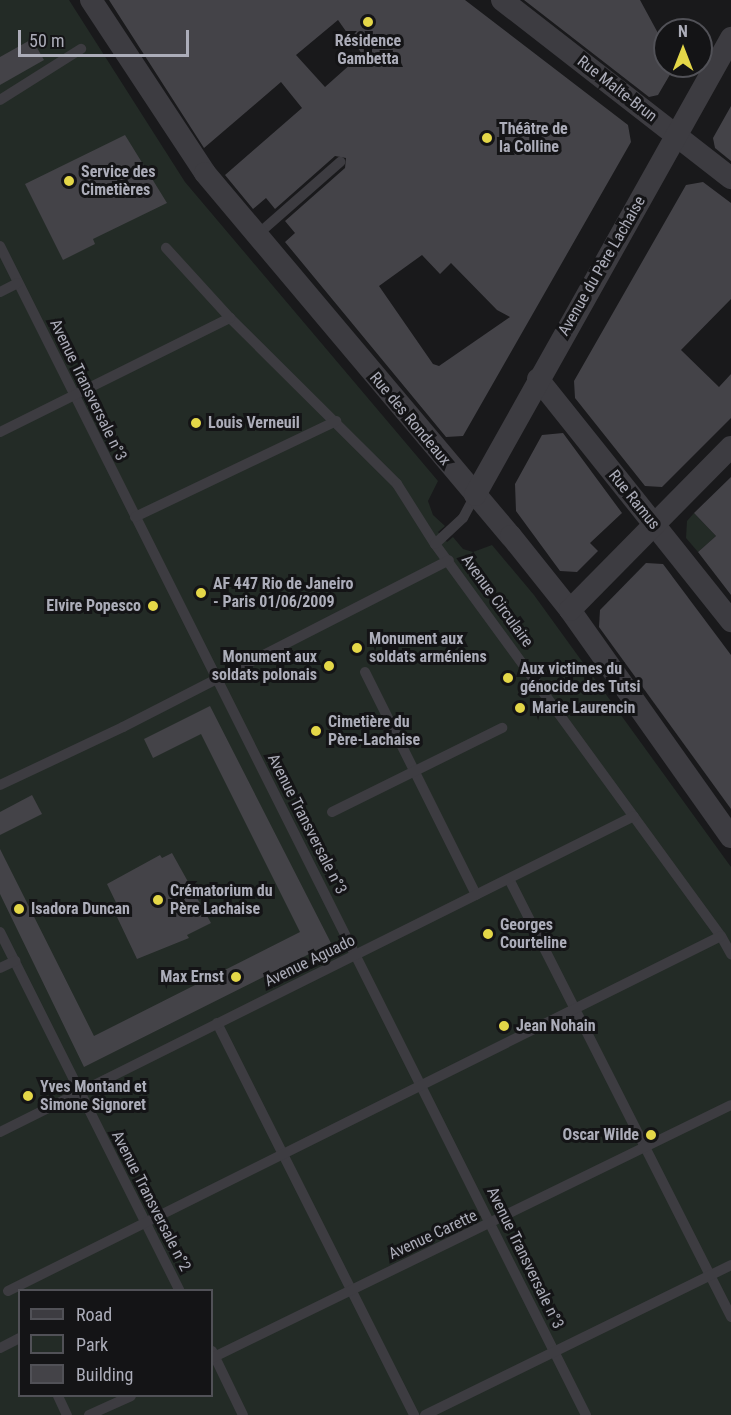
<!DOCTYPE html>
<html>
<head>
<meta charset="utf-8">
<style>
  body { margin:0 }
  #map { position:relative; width:731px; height:1415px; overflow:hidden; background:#19191b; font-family:"Roboto Condensed",sans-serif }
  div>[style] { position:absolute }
  .green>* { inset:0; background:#232b26 }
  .building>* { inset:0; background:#444348 }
  .lane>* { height:10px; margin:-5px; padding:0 5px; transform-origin:5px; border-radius:5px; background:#3d3c41 }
  .street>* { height:22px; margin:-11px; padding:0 11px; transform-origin:11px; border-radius:11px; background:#3d3c41 }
  .dots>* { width:16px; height:16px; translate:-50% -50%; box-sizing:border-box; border:3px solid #141416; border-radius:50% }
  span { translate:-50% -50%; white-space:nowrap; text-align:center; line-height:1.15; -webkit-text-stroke:6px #141416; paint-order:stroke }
  .poi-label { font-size:16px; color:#acadb9; font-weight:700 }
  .left { translate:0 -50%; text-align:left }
  .right { translate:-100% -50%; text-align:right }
  .street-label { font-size:16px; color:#acadb9 }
  .legend { position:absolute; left:18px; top:1289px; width:195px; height:108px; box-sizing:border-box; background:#141416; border:2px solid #515157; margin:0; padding:8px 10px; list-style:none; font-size:18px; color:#acadb9 }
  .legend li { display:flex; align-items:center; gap:12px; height:30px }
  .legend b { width:30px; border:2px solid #515157 }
  .north { position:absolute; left:653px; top:18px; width:60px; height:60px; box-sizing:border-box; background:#141416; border:2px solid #515157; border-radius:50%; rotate:0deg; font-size:16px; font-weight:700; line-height:24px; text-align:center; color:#acadb9 }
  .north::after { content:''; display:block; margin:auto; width:21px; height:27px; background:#e4d748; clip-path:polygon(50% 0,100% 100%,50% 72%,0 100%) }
  .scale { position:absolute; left:18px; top:30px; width:171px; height:27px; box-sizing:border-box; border:3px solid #acadb9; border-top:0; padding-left:8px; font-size:18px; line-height:21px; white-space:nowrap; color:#acadb9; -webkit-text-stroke:4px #141416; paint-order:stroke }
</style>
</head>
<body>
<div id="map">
  <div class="green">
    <i style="clip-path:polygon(evenodd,0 0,69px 0,185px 182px,438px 481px,428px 501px,433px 515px,445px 526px,438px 532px,447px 542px,453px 537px,463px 549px,473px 552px,492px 545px,534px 595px,731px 867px,731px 1415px,0 1415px,0 0,20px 1290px,212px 1290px,212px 1396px,20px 1396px,20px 1290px)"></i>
    <i style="clip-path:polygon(694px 513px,716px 536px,698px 552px,686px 538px,687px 521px)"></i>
  </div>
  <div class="building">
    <i style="clip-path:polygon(evenodd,109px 0,465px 0,628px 125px,631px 142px,463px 436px,446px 437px,285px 242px,295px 233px,285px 221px,345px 168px,346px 158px,335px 156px,275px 209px,266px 198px,253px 209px,225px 175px,302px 108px,281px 82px,204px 148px,109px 0,338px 20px,362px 54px,325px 87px,296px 55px,338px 20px,109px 0,422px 255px,440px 274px,451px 263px,497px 310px,510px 317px,439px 366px,433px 364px,379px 286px,422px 255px)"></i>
    <i style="clip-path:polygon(524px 0,640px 0,665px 46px,665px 66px,675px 66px,658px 95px,649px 97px)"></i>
    <i style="clip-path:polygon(32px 39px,44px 60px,0 85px,0 57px)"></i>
    <i style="clip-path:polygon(731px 106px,731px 161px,715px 148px,713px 138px)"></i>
    <i style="clip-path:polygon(125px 135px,167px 203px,93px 239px,95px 244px,63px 260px,25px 184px)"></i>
    <i style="clip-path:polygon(703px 182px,731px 203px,731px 299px,681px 350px,719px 387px,731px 374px,731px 418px,662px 487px,645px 486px,575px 398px,574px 381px,686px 185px)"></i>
    <i style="clip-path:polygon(563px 433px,622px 513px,590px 543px,598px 551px,577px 572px,560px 571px,516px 511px,515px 484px,542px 435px)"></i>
    <i style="clip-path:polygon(731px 477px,731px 595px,698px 552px,716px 536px,694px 513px)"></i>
    <i style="clip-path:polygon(646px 563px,663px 564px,731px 655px,731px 809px,599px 627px,600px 610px)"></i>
    <i style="clip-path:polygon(210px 706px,331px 943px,84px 1067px,0 894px,0 849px,94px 1036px,300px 932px,201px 734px,153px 758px,144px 739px)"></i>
    <i style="clip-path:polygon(32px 795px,42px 814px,0 835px,0 812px)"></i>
    <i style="clip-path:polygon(172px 853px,211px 923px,187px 935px,189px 938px,137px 959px,117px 917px,122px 915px,107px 884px,160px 855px,162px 858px)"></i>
  </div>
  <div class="lane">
    <i style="left:0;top:100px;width:96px;rotate:-32.2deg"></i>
    <i style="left:257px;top:235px;width:111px;rotate:-41.3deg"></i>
    <i style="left:0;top:246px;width:1308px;rotate:63.38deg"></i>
    <i style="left:0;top:292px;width:20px;rotate:-27deg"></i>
    <i style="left:230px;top:318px;width:235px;rotate:44.8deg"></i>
    <i style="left:397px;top:484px;width:71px;rotate:57.7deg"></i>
    <i style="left:435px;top:544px;width:485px;rotate:53.9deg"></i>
    <i style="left:721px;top:936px;width:21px;rotate:61deg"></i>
    <i style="left:0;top:432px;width:257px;rotate:-26.4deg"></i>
    <i style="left:230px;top:318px;width:95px;rotate:-132.4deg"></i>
    <i style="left:135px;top:517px;width:223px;rotate:-25.5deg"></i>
    <i style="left:435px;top:544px;width:38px;rotate:-43deg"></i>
    <i style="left:463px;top:518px;width:26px;rotate:-62deg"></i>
    <i style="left:365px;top:672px;width:249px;rotate:63.5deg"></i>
    <i style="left:0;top:785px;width:136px;rotate:-25.2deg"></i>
    <i style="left:123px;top:727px;width:366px;rotate:-27.1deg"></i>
    <i style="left:332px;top:812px;width:190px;rotate:-26.3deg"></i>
    <i style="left:509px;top:879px;width:491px;rotate:63.1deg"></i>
    <i style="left:0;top:932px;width:400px;rotate:63.4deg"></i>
    <i style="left:0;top:968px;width:17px;rotate:-25deg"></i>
    <i style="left:217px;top:1023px;width:439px;rotate:63.3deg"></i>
    <i style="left:0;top:1132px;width:708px;rotate:-26.49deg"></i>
    <i style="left:8px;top:1291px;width:796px;rotate:-26.47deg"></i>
    <i style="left:0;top:1348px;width:22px;rotate:-27deg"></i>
    <i style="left:212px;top:1351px;width:71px;rotate:64.2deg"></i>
    <i style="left:212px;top:1358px;width:577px;rotate:-25.99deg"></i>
    <i style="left:58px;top:1396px;width:21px;rotate:65deg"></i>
    <i style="left:89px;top:1415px;width:46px;rotate:-24.3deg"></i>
    <i style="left:425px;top:1415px;width:341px;rotate:-26.1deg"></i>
  </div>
  <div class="street">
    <i style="left:91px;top:0;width:207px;rotate:56.6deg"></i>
    <i style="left:205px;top:173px;width:475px;rotate:49.9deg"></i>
    <i style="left:511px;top:536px;width:95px;rotate:51.4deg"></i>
    <i style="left:570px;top:610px;width:278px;rotate:54.7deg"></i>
    <i style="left:502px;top:0;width:290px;rotate:37.9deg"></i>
    <i style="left:538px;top:379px;width:310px;rotate:51.4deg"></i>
    <i style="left:475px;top:495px;width:524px;rotate:-60.74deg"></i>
    <i style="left:570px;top:610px;width:229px;rotate:-45.4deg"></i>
  </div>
  <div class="dots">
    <i style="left:368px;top:22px;background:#e4d748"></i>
    <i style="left:487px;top:138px;background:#e4d748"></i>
    <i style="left:69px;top:181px;background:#e4d748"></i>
    <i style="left:196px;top:423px;background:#e4d748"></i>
    <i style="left:201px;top:593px;background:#e4d748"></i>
    <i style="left:153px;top:606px;background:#e4d748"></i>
    <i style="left:357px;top:648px;background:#e4d748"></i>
    <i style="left:329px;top:666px;background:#e4d748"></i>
    <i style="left:508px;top:678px;background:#e4d748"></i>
    <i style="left:520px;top:708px;background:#e4d748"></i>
    <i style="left:316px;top:731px;background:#e4d748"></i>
    <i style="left:158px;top:900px;background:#e4d748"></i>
    <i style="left:19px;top:909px;background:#e4d748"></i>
    <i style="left:488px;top:934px;background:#e4d748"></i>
    <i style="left:236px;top:977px;background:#e4d748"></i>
    <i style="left:504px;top:1026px;background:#e4d748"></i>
    <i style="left:28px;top:1096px;background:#e4d748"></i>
    <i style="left:651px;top:1135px;background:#e4d748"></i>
  </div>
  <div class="poi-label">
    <span style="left:368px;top:50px">Résidence<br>Gambetta</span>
    <span class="left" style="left:499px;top:138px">Théâtre de<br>la Colline</span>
    <span class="left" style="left:81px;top:181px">Service des<br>Cimetières</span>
    <span class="left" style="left:208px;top:423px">Louis Verneuil</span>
    <span class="left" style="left:213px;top:593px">AF 447 Rio de Janeiro<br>- Paris 01/06/2009</span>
    <span class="right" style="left:141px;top:606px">Elvire Popesco</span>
    <span class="left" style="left:369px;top:648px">Monument aux<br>soldats arméniens</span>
    <span class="right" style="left:317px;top:666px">Monument aux<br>soldats polonais</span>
    <span class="left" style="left:520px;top:678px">Aux victimes du<br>génocide des Tutsi</span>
    <span class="left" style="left:532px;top:708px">Marie Laurencin</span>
    <span class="left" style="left:328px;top:731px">Cimetière du<br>Père-Lachaise</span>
    <span class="left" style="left:170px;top:900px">Crématorium du<br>Père Lachaise</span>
    <span class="left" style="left:31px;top:909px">Isadora Duncan</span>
    <span class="left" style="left:500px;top:934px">Georges<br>Courteline</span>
    <span class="right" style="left:224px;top:977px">Max Ernst</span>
    <span class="left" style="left:516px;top:1026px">Jean Nohain</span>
    <span class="left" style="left:40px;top:1096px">Yves Montand et<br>Simone Signoret</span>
    <span class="right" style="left:639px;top:1135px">Oscar Wilde</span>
  </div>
  <div class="street-label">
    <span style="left:617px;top:89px;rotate:38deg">Rue Malte-Brun</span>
    <span style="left:602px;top:266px;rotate:-60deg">Avenue du Père Lachaise</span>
    <span style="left:88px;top:390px;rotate:64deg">Avenue Transversale n°3</span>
    <span style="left:410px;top:419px;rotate:50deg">Rue des Rondeaux</span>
    <span style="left:634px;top:500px;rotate:51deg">Rue Ramus</span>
    <span style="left:497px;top:601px;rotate:54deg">Avenue Circulaire</span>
    <span style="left:307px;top:824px;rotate:63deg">Avenue Transversale n°3</span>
    <span style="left:310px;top:961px;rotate:-26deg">Avenue Aguado</span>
    <span style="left:151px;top:1201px;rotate:63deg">Avenue Transversale n°2</span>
    <span style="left:433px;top:1235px;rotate:-25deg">Avenue Carette</span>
    <span style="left:525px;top:1258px;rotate:64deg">Avenue Transversale n°3</span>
  </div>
  <ul class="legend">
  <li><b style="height:8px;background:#3d3c41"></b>Road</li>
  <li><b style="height:16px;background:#232b26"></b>Park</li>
  <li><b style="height:16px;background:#444348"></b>Building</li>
  </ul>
  <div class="north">N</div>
  <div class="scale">50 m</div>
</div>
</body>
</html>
